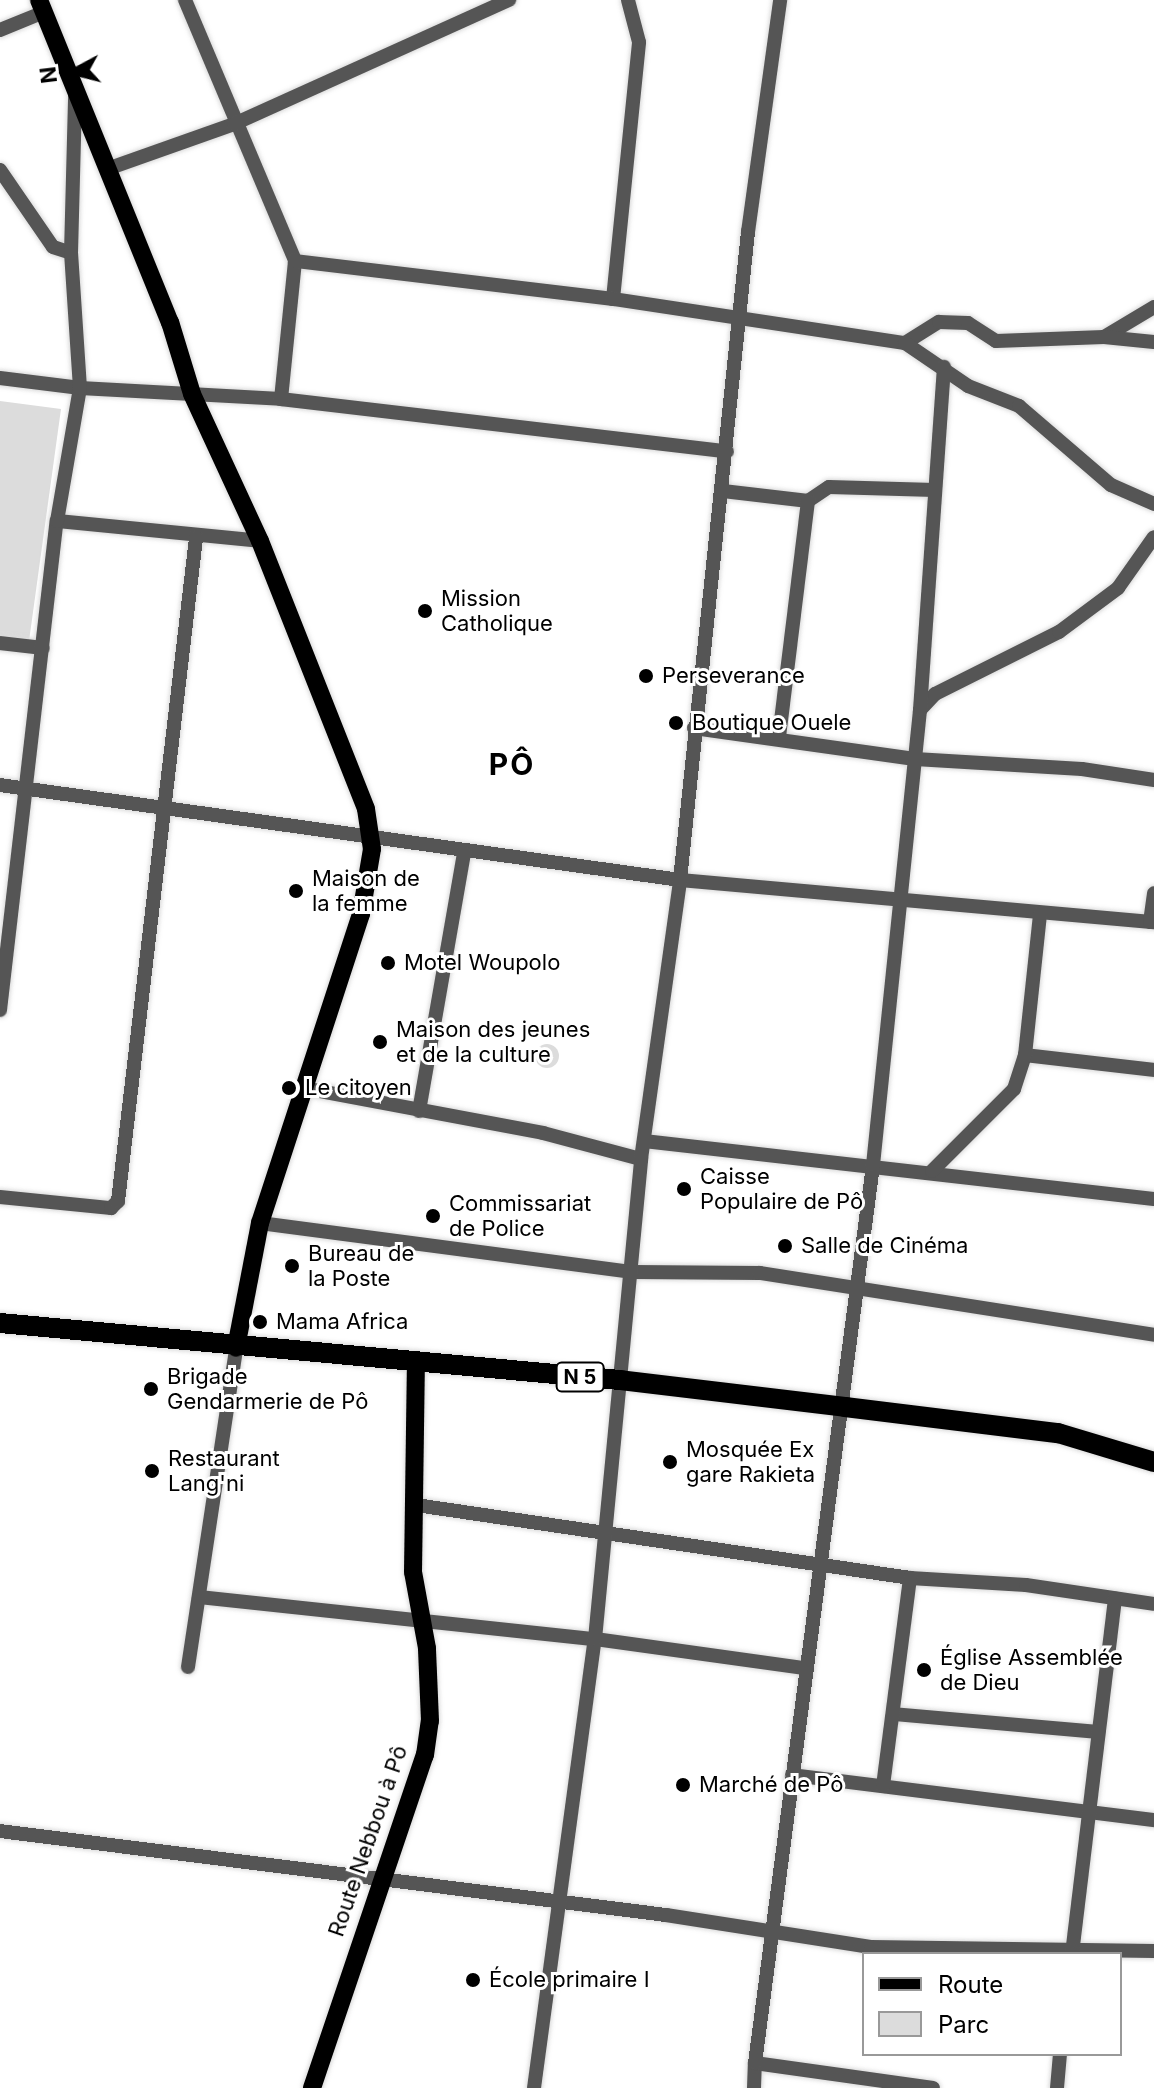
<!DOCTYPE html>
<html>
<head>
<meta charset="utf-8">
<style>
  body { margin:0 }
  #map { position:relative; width:1154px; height:2088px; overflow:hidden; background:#fff; font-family:Inter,sans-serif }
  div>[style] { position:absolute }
  .green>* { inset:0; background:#dcdcdc }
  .round { border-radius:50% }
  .roads { filter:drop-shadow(0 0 2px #dbdbdb) drop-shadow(0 0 2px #dbdbdb) }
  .minor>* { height:14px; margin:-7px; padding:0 7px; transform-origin:7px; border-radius:7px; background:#555 }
  .major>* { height:18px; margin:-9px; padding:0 9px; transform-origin:9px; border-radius:9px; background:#000 }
  .highway>* { height:20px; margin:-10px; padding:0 10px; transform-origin:10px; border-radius:10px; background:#000 }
  .dots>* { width:22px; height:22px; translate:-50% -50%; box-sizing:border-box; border:4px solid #fff; border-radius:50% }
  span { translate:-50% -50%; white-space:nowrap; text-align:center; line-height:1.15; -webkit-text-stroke:6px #fff; paint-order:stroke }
  .shield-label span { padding:2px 6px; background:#fff; border:2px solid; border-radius:6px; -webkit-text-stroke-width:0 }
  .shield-label { font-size:20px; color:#000; font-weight:700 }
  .poi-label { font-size:22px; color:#000 }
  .left { translate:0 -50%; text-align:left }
  .street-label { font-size:22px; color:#000 }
  .district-label { font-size:30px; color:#000; font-weight:700; letter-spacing:2px }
  .legend { position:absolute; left:862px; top:1952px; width:260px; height:104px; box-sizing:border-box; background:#fff; border:2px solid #999; margin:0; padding:10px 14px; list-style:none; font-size:24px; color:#000 }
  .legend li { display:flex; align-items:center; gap:16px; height:40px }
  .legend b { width:40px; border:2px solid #999 }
  .north { position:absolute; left:32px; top:32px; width:80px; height:80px; -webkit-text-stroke:6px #fff; paint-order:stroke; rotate:263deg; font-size:22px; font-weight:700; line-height:32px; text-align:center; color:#000 }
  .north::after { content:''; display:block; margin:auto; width:28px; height:36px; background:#000; clip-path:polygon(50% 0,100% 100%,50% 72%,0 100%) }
</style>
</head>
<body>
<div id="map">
  <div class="green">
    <i style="clip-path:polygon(0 401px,61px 409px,29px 641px,0 637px)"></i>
    <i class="round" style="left:535px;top:1044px;width:24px;height:24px"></i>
  </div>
  <div class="roads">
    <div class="minor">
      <i style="left:185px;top:0;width:283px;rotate:67.1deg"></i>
      <i style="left:0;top:30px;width:48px;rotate:-22.2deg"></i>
      <i style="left:107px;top:169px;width:135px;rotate:-19.5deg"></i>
      <i style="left:234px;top:124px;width:302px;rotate:-24.3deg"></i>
      <i style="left:0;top:170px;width:93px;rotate:55.5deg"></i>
      <i style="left:53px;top:247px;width:19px;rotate:18deg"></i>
      <i style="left:613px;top:299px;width:258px;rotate:-84.2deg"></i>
      <i style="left:639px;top:42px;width:43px;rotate:-104.7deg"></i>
      <i style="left:1104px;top:337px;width:58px;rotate:-31deg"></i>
      <i style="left:905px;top:343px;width:40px;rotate:-32deg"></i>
      <i style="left:939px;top:322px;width:29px;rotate:2deg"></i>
      <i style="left:968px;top:323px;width:33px;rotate:33deg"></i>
      <i style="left:996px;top:341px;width:108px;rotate:-2.1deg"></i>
      <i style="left:1104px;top:337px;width:50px;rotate:5.7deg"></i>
      <i style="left:0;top:378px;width:81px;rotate:7.1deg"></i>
      <i style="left:80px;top:388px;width:201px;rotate:3.1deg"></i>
      <i style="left:281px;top:399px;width:449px;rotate:6.7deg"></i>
      <i style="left:281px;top:399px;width:139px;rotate:-84.2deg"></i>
      <i style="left:295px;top:261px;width:320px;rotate:6.8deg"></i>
      <i style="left:613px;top:299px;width:295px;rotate:8.6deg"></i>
      <i style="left:905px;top:343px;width:76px;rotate:34.3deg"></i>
      <i style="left:968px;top:386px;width:55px;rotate:21.4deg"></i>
      <i style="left:1019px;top:406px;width:121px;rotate:40.7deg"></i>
      <i style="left:1111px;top:485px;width:47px;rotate:23.8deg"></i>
      <i style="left:723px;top:491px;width:86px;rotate:6.7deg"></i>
      <i style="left:808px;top:501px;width:25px;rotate:-34deg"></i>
      <i style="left:829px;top:487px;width:106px;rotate:1.6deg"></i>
      <i style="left:57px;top:521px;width:204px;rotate:5.6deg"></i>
      <i style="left:0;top:643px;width:43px;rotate:6.6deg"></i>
      <i style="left:920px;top:710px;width:22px;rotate:-47deg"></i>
      <i style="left:935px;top:694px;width:139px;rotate:-26.6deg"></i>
      <i style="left:1059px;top:632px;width:74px;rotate:-36.7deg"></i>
      <i style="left:1118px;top:588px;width:62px;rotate:-54.8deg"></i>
      <i style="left:694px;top:728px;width:223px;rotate:8deg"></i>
      <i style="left:915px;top:759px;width:167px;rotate:3.4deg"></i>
      <i style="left:1082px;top:769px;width:73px;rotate:8.7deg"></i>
      <i style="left:779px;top:737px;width:238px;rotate:-83deg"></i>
      <i style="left:0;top:785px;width:687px;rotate:7.95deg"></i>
      <i style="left:680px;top:880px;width:476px;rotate:5.1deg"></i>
      <i style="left:1150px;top:922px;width:29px;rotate:-82deg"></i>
      <i style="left:0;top:1010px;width:492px;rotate:-83.4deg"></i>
      <i style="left:57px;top:521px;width:135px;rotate:-80.2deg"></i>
      <i style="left:80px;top:388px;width:135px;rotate:-93.8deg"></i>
      <i style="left:71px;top:253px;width:157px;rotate:-88.5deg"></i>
      <i style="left:1025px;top:1055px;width:130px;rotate:6.6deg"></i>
      <i style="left:303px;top:1088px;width:244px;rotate:10.6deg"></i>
      <i style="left:543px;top:1133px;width:101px;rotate:14.9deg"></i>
      <i style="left:419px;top:1111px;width:262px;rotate:-80.1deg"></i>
      <i style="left:644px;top:1141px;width:513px;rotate:6.49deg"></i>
      <i style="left:932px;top:1171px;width:116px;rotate:-45deg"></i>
      <i style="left:1014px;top:1089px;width:36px;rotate:-72deg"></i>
      <i style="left:1025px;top:1055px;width:142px;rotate:-83.9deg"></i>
      <i style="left:0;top:1197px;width:112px;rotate:5.7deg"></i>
      <i style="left:111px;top:1208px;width:10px;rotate:-45deg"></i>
      <i style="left:118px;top:1201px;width:668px;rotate:-83.29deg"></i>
      <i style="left:260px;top:1223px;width:376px;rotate:7.5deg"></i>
      <i style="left:633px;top:1272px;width:127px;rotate:0.5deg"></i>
      <i style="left:760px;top:1273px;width:399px;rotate:8.9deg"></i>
      <i style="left:416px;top:1505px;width:499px;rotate:8.4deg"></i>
      <i style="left:910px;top:1578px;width:116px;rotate:3.5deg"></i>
      <i style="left:1026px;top:1585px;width:129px;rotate:8.4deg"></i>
      <i style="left:199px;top:1597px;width:398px;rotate:6.1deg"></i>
      <i style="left:595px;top:1639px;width:210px;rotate:7.9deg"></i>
      <i style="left:188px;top:1667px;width:323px;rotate:-81.4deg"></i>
      <i style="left:893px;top:1714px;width:205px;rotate:5deg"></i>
      <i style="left:792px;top:1775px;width:365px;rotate:7.1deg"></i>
      <i style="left:883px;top:1786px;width:210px;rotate:-82.6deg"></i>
      <i style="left:0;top:1831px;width:671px;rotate:7.19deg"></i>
      <i style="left:666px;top:1915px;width:207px;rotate:8.9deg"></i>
      <i style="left:871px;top:1947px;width:283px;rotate:0.8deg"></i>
      <i style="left:1072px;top:1954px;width:358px;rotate:-83.1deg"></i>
      <i style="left:534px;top:2088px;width:453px;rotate:-82.3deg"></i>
      <i style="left:595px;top:1639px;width:482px;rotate:-84.5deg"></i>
      <i style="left:641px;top:1159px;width:282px;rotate:-82deg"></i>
      <i style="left:680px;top:880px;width:652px;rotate:-84.01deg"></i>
      <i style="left:748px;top:232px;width:234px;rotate:-82.1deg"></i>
      <i style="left:754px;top:2088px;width:25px;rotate:-88deg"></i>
      <i style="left:933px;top:2088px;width:180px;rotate:-172deg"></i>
      <i style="left:755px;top:2063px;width:906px;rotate:-82.51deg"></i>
      <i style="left:873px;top:1165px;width:457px;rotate:-84.1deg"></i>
      <i style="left:920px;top:710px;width:344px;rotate:-86deg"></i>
      <i style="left:1057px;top:2088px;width:34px;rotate:-85deg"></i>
    </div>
    <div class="major">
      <i style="left:39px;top:0;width:348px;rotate:67.9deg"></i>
      <i style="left:170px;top:322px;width:75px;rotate:73deg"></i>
      <i style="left:192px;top:394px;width:162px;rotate:65.2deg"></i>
      <i style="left:260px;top:541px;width:288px;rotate:68.4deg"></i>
      <i style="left:366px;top:809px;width:40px;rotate:81.5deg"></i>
      <i style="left:372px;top:849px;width:66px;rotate:99.6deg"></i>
      <i style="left:361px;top:914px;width:325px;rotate:108.1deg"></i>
      <i style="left:260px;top:1223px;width:127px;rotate:100.9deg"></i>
      <i style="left:312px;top:2088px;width:352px;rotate:-71.3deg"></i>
      <i style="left:425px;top:1755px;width:34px;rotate:-82deg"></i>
      <i style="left:430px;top:1721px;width:73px;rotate:-92.4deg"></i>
      <i style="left:427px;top:1648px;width:77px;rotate:-100.4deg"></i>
      <i style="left:413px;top:1572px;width:208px;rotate:-89.2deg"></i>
    </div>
    <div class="highway">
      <i style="left:0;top:1323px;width:623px;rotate:5.25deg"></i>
      <i style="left:620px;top:1380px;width:227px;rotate:6.8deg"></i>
      <i style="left:845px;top:1407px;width:215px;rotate:7deg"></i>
      <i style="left:1058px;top:1433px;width:100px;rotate:16.8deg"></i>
    </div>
  </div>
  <div class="dots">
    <i style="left:425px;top:611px;background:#000"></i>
    <i style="left:646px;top:676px;background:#000"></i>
    <i style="left:676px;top:723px;background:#000"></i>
    <i style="left:296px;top:891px;background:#000"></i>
    <i style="left:388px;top:963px;background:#000"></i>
    <i style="left:380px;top:1042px;background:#000"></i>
    <i style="left:289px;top:1088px;background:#000"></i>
    <i style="left:684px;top:1189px;background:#000"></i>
    <i style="left:433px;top:1216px;background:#000"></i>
    <i style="left:785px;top:1246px;background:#000"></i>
    <i style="left:292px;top:1266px;background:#000"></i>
    <i style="left:260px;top:1322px;background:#000"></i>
    <i style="left:151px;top:1389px;background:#000"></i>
    <i style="left:670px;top:1462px;background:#000"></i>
    <i style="left:152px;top:1471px;background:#000"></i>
    <i style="left:924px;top:1670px;background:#000"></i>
    <i style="left:683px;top:1785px;background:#000"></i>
    <i style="left:473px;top:1980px;background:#000"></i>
  </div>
  <div class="shield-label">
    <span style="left:580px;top:1377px">N 5</span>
  </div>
  <div class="poi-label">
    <span class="left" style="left:441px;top:611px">Mission<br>Catholique</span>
    <span class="left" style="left:662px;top:676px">Perseverance</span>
    <span class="left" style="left:692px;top:723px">Boutique Ouele</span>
    <span class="left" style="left:312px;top:891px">Maison de<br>la femme</span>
    <span class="left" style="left:404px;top:963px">Motel Woupolo</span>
    <span class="left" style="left:396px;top:1042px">Maison des jeunes<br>et de la culture</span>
    <span class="left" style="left:305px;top:1088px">Le citoyen</span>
    <span class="left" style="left:700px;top:1189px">Caisse<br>Populaire de Pô</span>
    <span class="left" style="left:449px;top:1216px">Commissariat<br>de Police</span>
    <span class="left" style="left:801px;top:1246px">Salle de Cinéma</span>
    <span class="left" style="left:308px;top:1266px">Bureau de<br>la Poste</span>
    <span class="left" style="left:276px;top:1322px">Mama Africa</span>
    <span class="left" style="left:167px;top:1389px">Brigade<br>Gendarmerie de Pô</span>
    <span class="left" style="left:686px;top:1462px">Mosquée Ex<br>gare Rakieta</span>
    <span class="left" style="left:168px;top:1471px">Restaurant<br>Lang'ni</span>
    <span class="left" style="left:940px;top:1670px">Église Assemblée<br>de Dieu</span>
    <span class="left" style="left:699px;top:1785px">Marché de Pô</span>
    <span class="left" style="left:489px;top:1980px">École primaire I</span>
  </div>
  <div class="street-label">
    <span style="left:368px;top:1841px;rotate:-71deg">Route Nebbou à Pô</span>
  </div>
  <div class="district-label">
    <span style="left:512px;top:764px">PÔ</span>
  </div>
  <ul class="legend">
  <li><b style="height:10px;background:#000"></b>Route</li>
  <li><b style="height:22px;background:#dcdcdc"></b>Parc</li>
  </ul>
  <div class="north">N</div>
</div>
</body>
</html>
